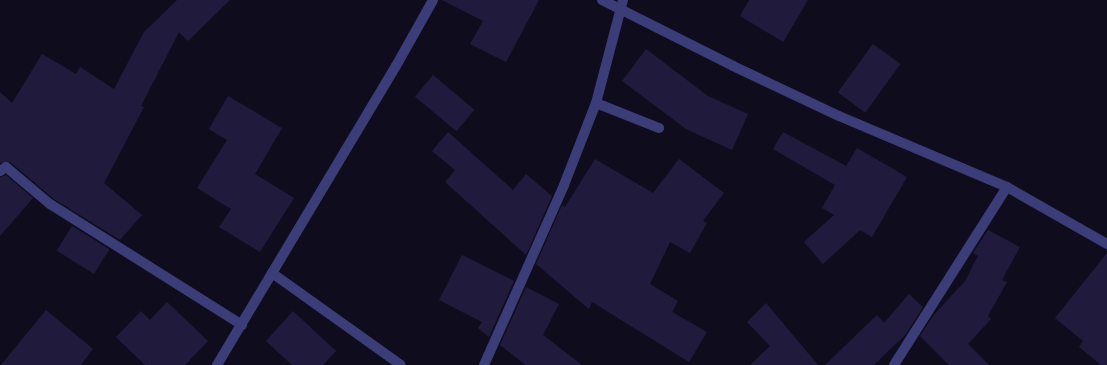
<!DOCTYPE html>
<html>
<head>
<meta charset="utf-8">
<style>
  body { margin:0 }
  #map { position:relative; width:1107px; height:365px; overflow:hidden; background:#0f0d1d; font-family:"DM Sans",sans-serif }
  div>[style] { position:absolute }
  .building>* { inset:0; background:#201b3c; transform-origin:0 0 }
  .minor>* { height:10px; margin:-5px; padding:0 5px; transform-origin:5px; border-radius:5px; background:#3b3c78 }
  span { translate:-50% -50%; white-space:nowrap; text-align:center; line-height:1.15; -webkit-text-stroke:4px #0f0d1d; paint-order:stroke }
</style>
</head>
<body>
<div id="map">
  <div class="building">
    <i style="clip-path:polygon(177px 0,230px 0,188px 41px,179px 32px,141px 106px,144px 107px,104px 183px,142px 215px,120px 240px,54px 199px,10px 162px,0 163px,0 92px,12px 103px,42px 54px,76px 74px,80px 67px,114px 89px,144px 32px)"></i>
    <i style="clip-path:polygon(442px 0,539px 0,506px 62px,470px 44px,483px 21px)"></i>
    <i style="clip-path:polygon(749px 0,808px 0,783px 42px,740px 16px)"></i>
    <i style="left:873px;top:44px;width:34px;height:60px;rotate:36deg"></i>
    <i style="clip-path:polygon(646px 49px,708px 96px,748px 114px,732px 150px,686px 129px,622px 81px)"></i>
    <i style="left:433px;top:75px;width:54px;height:28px;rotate:40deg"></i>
    <i style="clip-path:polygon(228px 96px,282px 128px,255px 174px,294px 198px,260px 252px,219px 227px,231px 209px,197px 188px,227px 140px,209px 129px)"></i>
    <i style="clip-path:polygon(448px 132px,513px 190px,526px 174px,552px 196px,526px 255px,445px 182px,455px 170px,432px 151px)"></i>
    <i style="clip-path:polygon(783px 132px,846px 166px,857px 148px,907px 177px,872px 237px,860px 230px,823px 264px,804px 242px,834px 215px,822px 208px,835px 185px,773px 149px)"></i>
    <i style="clip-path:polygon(595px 159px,653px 193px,679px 159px,724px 193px,703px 221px,707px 223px,690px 253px,670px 242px,650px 284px,678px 301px,672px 312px,707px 332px,689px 362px,592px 302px,589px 309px,536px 264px,562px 205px,565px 207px)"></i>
    <i style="clip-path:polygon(6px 175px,33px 198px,0 236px,0 177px)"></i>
    <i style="left:72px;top:226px;width:44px;height:29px;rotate:32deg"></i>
    <i style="clip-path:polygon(988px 230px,1020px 247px,1002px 280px,1007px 282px,988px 316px,991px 319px,968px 344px,989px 365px,949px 365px,920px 336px,933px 316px,965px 281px,978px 256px,973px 253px)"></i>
    <i style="clip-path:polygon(1107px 253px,1107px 365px,1101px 365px,1079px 347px,1083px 341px,1055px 318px)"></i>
    <i style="clip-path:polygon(462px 255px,514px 281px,489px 337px,478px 328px,482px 322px,439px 300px)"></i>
    <i style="clip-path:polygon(526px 287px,559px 304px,543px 335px,582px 365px,526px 365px,500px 345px)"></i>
    <i style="clip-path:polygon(909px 294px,923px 307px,906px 334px,874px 365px,825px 365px,877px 315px,884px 323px)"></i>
    <i style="clip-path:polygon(167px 302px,208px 341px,185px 365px,145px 365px,116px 337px,141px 311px,150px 320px)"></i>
    <i style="clip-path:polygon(766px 303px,818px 365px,750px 365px,770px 346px,747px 322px)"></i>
    <i style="clip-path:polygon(46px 310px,93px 349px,81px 365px,1px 365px)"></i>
    <i style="clip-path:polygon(293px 311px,336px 351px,323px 365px,292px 365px,266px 341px)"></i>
  </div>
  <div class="minor">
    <i style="left:602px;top:0;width:147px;rotate:26.7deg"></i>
    <i style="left:733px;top:66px;width:117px;rotate:25.3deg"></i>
    <i style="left:839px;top:116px;width:182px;rotate:22.9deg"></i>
    <i style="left:1007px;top:187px;width:115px;rotate:29.7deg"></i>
    <i style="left:596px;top:103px;width:68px;rotate:21.6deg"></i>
    <i style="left:0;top:171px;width:7px;rotate:-34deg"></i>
    <i style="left:6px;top:167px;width:57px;rotate:40.1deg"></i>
    <i style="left:50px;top:204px;width:227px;rotate:32.2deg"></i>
    <i style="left:272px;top:273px;width:158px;rotate:35.5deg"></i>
    <i style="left:217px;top:365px;width:348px;rotate:-59.1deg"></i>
    <i style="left:396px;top:66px;width:76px;rotate:-60.7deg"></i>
    <i style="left:484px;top:365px;width:197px;rotate:-66deg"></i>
    <i style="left:564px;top:185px;width:88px;rotate:-68.7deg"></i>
    <i style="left:596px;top:103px;width:106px;rotate:-75.3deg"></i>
    <i style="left:894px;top:365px;width:211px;rotate:-57.6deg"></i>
  </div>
</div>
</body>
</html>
